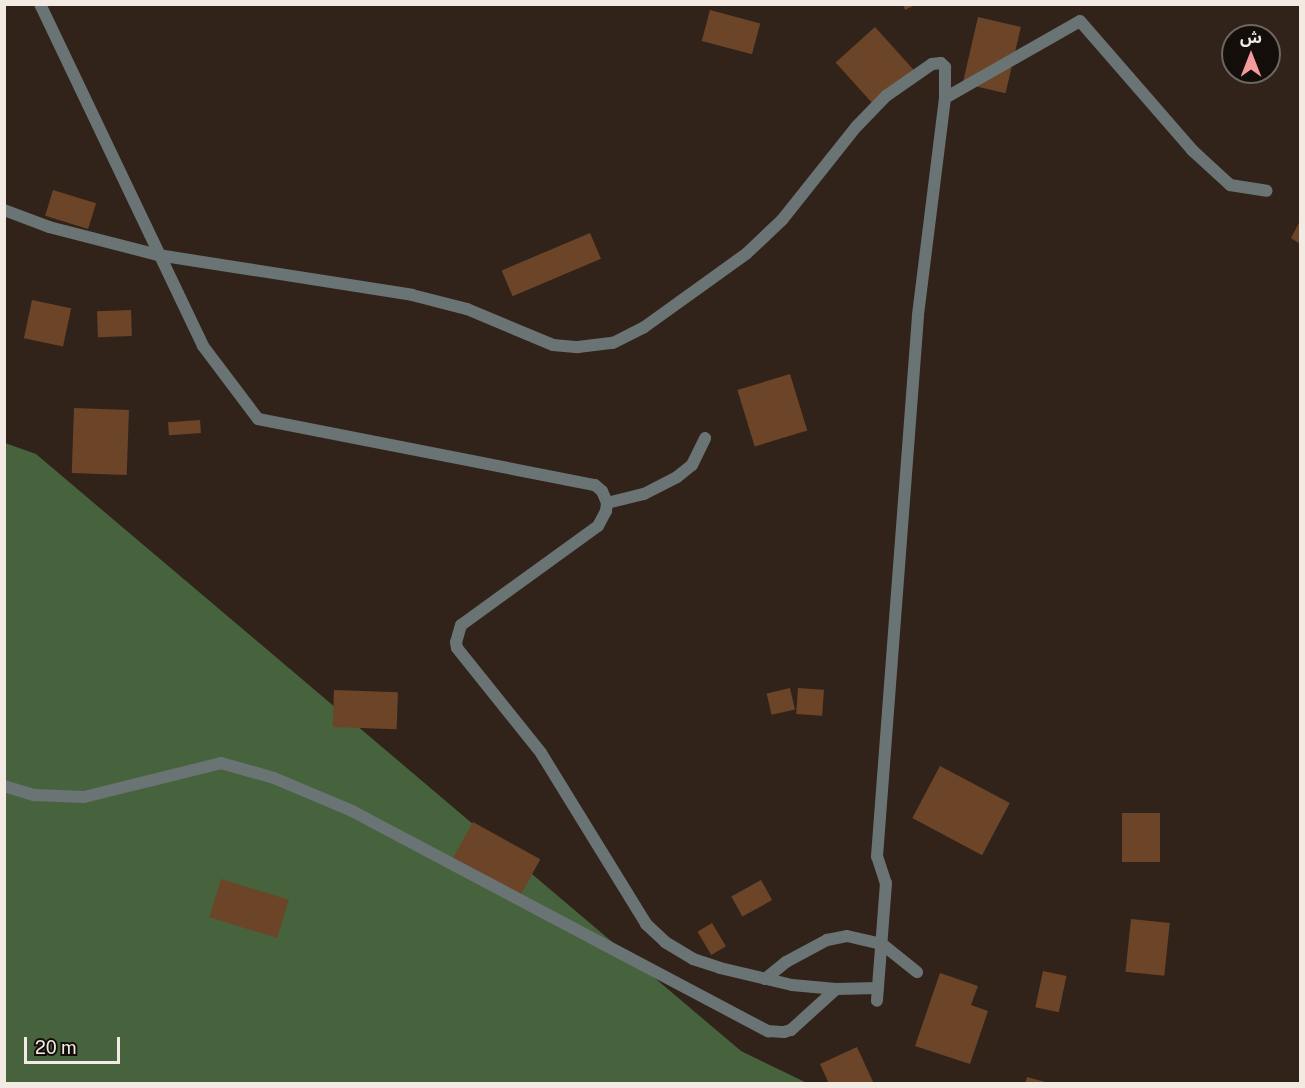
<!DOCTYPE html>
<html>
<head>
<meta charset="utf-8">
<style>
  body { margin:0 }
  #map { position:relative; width:1305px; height:1088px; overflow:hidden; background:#31231a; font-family:"Public Sans","Noto Sans Arabic",sans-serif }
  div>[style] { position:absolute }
  .forest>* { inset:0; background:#47633d }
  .building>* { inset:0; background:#6c4428; transform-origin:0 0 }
  .service>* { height:12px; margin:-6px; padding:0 6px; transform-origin:6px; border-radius:6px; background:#6a7474 }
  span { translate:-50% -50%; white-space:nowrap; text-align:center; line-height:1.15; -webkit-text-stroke:4.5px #140e0a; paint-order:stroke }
  .frame { position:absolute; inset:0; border:6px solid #f4eae4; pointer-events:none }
  .north { position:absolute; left:1221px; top:24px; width:60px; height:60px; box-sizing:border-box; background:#140e0a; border:2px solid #6e6661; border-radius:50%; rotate:0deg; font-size:16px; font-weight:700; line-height:24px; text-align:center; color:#f4eae4 }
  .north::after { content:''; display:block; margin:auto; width:21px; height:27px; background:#f59b9e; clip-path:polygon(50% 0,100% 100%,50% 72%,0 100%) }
  .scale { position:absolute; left:24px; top:1037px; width:96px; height:27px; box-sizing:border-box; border:3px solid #f4eae4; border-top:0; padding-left:8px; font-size:18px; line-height:21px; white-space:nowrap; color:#f4eae4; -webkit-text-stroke:4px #140e0a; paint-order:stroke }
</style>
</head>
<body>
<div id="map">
  <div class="forest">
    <i style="clip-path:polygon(5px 443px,36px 454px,741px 1051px,807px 1083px,5px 1084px)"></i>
  </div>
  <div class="building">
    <i style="clip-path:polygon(903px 4px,917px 4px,905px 10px)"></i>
    <i style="left:710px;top:10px;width:52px;height:32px;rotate:15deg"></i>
    <i style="left:978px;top:17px;width:44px;height:68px;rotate:13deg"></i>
    <i style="left:875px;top:27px;width:58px;height:53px;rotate:48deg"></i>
    <i style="left:53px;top:190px;width:45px;height:27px;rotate:17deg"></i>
    <i style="clip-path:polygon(1300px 221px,1300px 244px,1291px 238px)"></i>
    <i style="left:590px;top:233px;width:28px;height:96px;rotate:67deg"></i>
    <i style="left:32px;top:300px;width:40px;height:39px;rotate:12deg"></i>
    <i style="left:131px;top:310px;width:26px;height:34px;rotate:88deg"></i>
    <i style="left:790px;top:374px;width:59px;height:55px;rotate:73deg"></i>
    <i style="left:74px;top:408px;width:55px;height:65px;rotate:2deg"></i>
    <i style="left:200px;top:420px;width:13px;height:32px;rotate:86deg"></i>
    <i style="left:790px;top:688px;width:22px;height:24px;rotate:77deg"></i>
    <i style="left:798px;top:688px;width:26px;height:26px;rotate:4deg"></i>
    <i style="left:334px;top:690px;width:64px;height:37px;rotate:2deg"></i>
    <i style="left:940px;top:766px;width:79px;height:59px;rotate:28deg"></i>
    <i style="left:1122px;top:813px;width:38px;height:49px"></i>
    <i style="left:473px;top:822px;width:77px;height:43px;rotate:29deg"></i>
    <i style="left:221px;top:879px;width:71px;height:40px;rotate:17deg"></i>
    <i style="left:761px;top:880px;width:23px;height:34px;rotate:61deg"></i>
    <i style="left:1131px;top:919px;width:39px;height:53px;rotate:6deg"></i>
    <i style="left:712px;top:923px;width:27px;height:17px;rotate:59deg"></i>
    <i style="left:1043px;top:971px;width:24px;height:37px;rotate:12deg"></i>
    <i style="clip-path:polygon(940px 973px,978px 986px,971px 1005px,988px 1011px,970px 1064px,915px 1046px)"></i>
    <i style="clip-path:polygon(857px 1047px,874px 1084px,829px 1084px,820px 1064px)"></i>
    <i style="clip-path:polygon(1027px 1077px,1049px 1083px,1049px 1084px,1025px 1084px)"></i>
  </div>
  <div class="service">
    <i style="left:40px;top:4px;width:379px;rotate:64.5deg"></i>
    <i style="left:203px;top:346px;width:91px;rotate:53deg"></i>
    <i style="left:258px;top:419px;width:343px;rotate:11.1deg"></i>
    <i style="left:595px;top:485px;width:9px;rotate:41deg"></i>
    <i style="left:602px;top:491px;width:13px;rotate:67deg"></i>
    <i style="left:607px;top:503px;width:8px;rotate:97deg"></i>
    <i style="left:606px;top:511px;width:17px;rotate:118deg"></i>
    <i style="left:598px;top:526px;width:169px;rotate:144.1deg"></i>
    <i style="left:461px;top:625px;width:18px;rotate:106deg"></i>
    <i style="left:456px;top:642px;width:6px;rotate:81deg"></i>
    <i style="left:457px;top:648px;width:134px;rotate:51.3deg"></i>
    <i style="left:541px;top:753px;width:201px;rotate:58.4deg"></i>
    <i style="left:646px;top:924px;width:26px;rotate:43deg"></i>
    <i style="left:665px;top:942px;width:33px;rotate:31deg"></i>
    <i style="left:693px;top:959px;width:28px;rotate:18deg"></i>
    <i style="left:720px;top:968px;width:74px;rotate:13.3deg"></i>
    <i style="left:792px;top:985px;width:44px;rotate:5.2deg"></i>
    <i style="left:836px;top:989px;width:42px;rotate:-1.4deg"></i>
    <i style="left:945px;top:98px;width:155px;rotate:-29.7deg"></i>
    <i style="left:1080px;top:21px;width:171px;rotate:49deg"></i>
    <i style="left:1192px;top:150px;width:52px;rotate:42.6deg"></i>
    <i style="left:1230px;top:185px;width:37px;rotate:9deg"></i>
    <i style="left:4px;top:210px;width:48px;rotate:20.7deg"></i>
    <i style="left:49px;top:227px;width:113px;rotate:14.4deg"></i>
    <i style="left:158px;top:255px;width:257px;rotate:8.9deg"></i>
    <i style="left:412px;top:295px;width:57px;rotate:14.3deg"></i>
    <i style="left:467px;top:309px;width:93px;rotate:22.7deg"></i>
    <i style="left:553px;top:345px;width:25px;rotate:5deg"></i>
    <i style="left:578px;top:347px;width:35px;rotate:-7deg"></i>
    <i style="left:613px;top:343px;width:34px;rotate:-27deg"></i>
    <i style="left:643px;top:328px;width:127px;rotate:-35.7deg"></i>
    <i style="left:746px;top:254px;width:50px;rotate:-43.4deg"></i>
    <i style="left:782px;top:220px;width:119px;rotate:-51.5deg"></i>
    <i style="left:856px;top:127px;width:43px;rotate:-45.9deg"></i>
    <i style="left:886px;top:96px;width:56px;rotate:-34.8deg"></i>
    <i style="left:932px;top:64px;width:9px;rotate:-6deg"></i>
    <i style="left:941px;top:63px;width:6px;rotate:45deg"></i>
    <i style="left:945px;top:67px;width:31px;rotate:90deg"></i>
    <i style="left:945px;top:98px;width:220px;rotate:97.1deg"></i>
    <i style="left:918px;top:316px;width:542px;rotate:94.34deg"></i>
    <i style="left:877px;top:856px;width:28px;rotate:72deg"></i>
    <i style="left:886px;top:883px;width:118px;rotate:94.4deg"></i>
    <i style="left:607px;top:503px;width:38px;rotate:-14deg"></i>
    <i style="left:644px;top:494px;width:37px;rotate:-27deg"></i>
    <i style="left:677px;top:477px;width:19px;rotate:-39deg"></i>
    <i style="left:692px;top:465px;width:30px;rotate:-64deg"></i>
    <i style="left:4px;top:786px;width:31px;rotate:17deg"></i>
    <i style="left:34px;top:795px;width:50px;rotate:2.3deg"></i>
    <i style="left:84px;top:797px;width:141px;rotate:-13.9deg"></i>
    <i style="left:221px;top:763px;width:55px;rotate:15.8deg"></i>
    <i style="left:274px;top:778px;width:85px;rotate:22.9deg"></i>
    <i style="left:352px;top:811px;width:471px;rotate:27.9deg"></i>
    <i style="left:768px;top:1031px;width:16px;rotate:4deg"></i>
    <i style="left:784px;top:1032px;width:7px;rotate:-16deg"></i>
    <i style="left:791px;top:1030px;width:61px;rotate:-42.3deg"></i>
    <i style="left:765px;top:979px;width:27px;rotate:-39deg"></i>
    <i style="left:786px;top:962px;width:47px;rotate:-28.2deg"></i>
    <i style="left:827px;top:940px;width:20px;rotate:-11deg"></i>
    <i style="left:847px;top:936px;width:36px;rotate:13deg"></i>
    <i style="left:882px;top:944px;width:45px;rotate:38.7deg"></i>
  </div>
  <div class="frame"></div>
  <div class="north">ش</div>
  <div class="scale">20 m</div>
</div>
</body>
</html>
